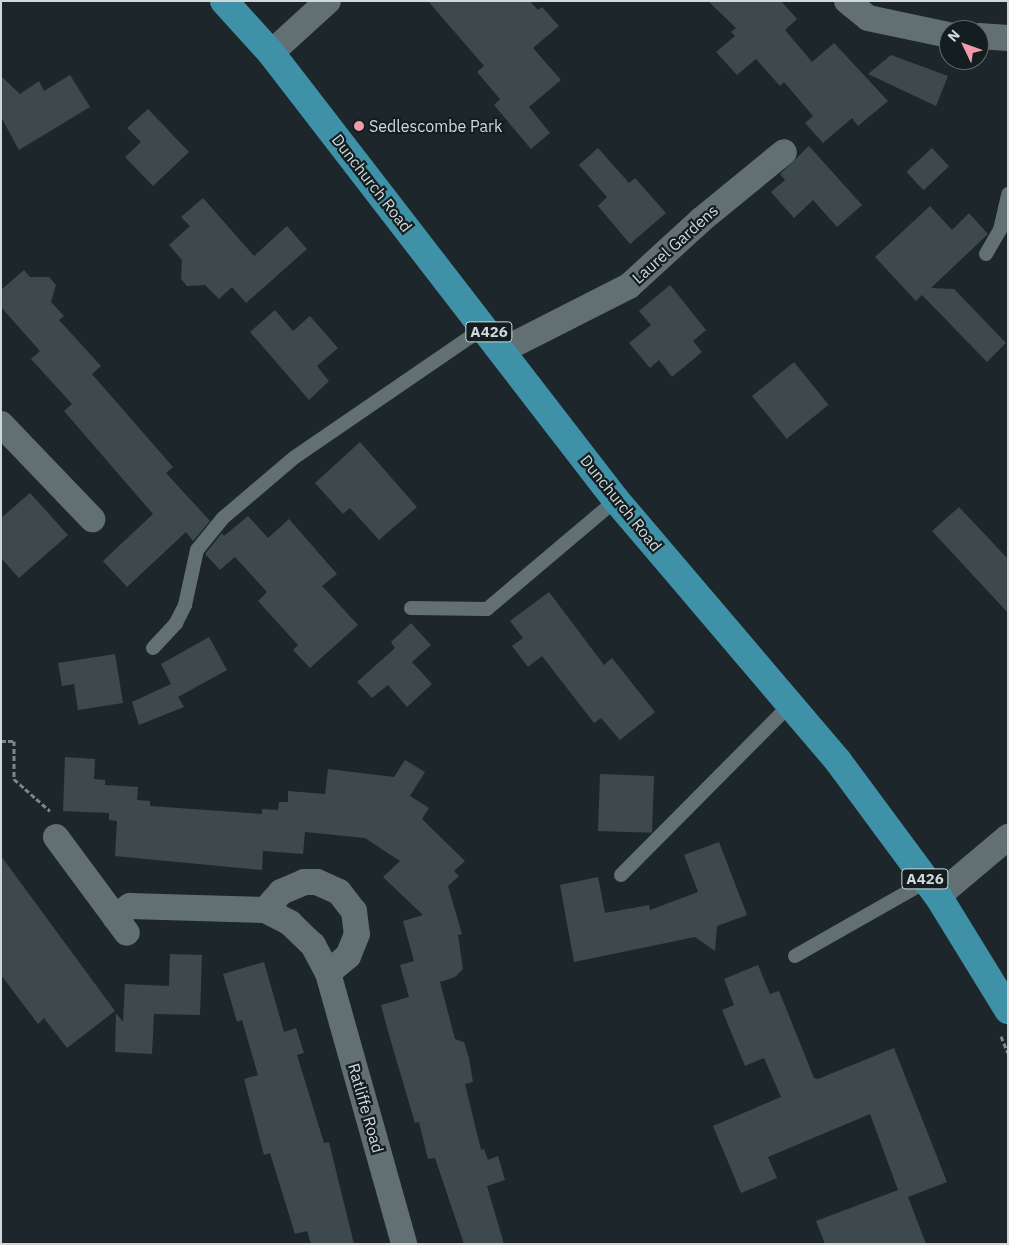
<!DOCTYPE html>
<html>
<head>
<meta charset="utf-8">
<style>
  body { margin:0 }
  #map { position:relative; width:1009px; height:1245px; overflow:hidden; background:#1d272b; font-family:"IBM Plex Sans",sans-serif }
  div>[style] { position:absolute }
  .building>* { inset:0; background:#3e494d; transform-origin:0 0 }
  .path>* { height:3px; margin-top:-1.5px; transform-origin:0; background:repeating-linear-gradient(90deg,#7d8688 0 5px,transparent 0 7.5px) }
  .lane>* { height:14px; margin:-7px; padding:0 7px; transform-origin:7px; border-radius:7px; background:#637073 }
  .street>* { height:26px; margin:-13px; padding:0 13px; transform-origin:13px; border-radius:13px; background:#637073 }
  .highway>* { height:28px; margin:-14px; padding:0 14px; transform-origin:14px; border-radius:14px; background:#3e91a7 }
  .dots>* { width:14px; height:14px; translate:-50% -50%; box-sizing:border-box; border:2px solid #141e21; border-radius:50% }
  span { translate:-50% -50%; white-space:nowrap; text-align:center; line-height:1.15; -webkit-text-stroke:4.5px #141e21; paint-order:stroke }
  .shield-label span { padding:1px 4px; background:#141e21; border:1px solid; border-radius:4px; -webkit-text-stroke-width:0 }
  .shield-label { font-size:15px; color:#d1d8da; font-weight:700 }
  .poi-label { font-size:16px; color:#d1d8da }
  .left { translate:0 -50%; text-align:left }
  .street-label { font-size:16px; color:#d1d8da }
  .frame { position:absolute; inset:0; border:2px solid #d1d8da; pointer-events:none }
  .north { position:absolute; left:939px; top:20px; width:50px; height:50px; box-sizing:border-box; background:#141e21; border:1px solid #60686b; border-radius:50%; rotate:312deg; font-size:14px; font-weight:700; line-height:20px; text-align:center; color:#d1d8da }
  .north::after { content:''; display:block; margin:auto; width:18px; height:22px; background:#f39aaa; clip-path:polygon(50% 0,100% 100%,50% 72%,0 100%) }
</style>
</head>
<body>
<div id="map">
  <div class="building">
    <i style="clip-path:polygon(428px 1px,530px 1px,538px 10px,542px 7px,559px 26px,533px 48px,561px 80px,529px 107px,550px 133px,531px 149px,494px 105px,500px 99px,477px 72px,484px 66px)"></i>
    <i style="clip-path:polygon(708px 1px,781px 1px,797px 19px,785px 30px,812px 62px,834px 43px,888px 101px,858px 126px,852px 118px,823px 143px,805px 123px,813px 116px,784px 82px,780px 86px,756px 59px,737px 75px,716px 52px,735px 36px,731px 32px,736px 28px)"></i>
    <i style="clip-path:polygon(891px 55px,948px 76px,936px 106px,868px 74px)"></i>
    <i style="clip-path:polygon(70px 75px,90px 107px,19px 150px,1px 117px,1px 76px,20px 94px,39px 81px,44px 91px)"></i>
    <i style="clip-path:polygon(148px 109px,189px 152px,153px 186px,125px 157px,141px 142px,127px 128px)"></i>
    <i style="clip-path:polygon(809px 146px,862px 205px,837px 227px,813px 200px,794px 218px,771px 192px,785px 180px,780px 174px)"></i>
    <i style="clip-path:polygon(598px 148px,629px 183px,635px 178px,666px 213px,630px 244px,598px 206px,607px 197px,579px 165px)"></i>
    <i style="left:932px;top:148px;width:25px;height:35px;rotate:47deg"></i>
    <i style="clip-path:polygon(203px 198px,254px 256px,287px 226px,307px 249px,246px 303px,232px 287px,219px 299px,205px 285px,187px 286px,181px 279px,182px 260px,169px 245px,190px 226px,181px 217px)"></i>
    <i style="clip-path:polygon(930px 206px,952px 230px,969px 213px,988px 234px,931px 288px,954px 289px,1006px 343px,987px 362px,922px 295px,916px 301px,875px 257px)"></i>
    <i style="clip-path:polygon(24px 270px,30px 277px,49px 277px,56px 285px,51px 302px,64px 316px,59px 320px,101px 366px,92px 374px,173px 467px,166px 473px,210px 521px,193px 541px,186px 532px,127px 587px,103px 561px,153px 514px,64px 411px,72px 404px,31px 359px,40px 351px,1px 307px,1px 290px)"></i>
    <i style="clip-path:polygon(670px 285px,706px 330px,693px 341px,702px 352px,672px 377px,659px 360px,650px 368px,629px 343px,651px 325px,639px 311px)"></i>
    <i style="clip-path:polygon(275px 310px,293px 331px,310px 316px,338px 348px,317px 366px,329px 381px,309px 400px,250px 332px)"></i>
    <i style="left:794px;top:362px;width:55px;height:54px;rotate:51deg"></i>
    <i style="clip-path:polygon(360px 442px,417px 507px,379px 540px,350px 508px,343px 514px,315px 483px)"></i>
    <i style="clip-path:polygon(30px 493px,68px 535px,19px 578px,1px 558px,1px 518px)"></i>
    <i style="clip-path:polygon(959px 507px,1008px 559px,1008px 613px,932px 531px)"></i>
    <i style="clip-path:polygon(248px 516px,268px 538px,289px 519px,337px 574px,322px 586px,358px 625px,310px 668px,293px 650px,298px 645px,258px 601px,267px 592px,235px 557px,220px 570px,205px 554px,222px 533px,224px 536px)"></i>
    <i style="clip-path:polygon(549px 592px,604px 665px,612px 658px,655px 712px,620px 740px,601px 718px,594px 723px,542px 656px,528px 667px,512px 646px,523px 638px,510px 621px)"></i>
    <i style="clip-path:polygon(411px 623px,431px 645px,412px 662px,432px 684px,407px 707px,388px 685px,372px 698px,357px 682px,395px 648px,391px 642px)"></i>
    <i style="clip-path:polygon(209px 637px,227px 670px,178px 697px,184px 707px,139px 725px,132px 702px,171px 684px,161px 664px)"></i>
    <i style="clip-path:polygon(115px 654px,123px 703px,78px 710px,74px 684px,62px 686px,58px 663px)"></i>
    <i style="clip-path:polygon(65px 757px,95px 759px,94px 779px,105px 780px,105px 785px,138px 787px,137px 800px,150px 801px,150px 806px,262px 814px,262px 809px,278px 810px,279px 802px,288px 802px,288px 791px,325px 794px,328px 769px,394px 777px,405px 760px,425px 772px,410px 796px,429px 808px,422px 819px,465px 861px,454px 871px,459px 876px,448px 886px,462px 934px,458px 935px,463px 969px,455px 977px,440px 982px,455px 1039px,464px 1042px,469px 1058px,473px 1082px,465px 1084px,481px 1150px,484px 1149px,488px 1160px,498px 1156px,505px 1180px,487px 1186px,504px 1244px,464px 1244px,435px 1158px,428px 1159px,419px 1122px,415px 1123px,389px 1035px,381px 1005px,409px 997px,400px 965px,414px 961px,403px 921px,423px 915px,383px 877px,400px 861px,365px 838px,305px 832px,303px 854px,263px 851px,262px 870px,115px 856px,117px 821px,109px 820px,109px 813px,63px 811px)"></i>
    <i style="left:600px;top:774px;width:54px;height:57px;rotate:2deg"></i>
    <i style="clip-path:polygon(719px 842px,747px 915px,717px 926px,715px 951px,695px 937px,574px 962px,560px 885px,598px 877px,605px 913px,649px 905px,650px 910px,698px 892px,684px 855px)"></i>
    <i style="clip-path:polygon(1px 856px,115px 1011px,67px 1048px,44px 1018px,38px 1024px,1px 975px)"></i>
    <i style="clip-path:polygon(170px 954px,202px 955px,200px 1015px,154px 1014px,152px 1054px,115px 1052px,116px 1013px,123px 1022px,125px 984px,169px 986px)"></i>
    <i style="clip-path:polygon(264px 962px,284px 1032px,296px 1028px,304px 1053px,297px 1055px,324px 1143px,329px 1142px,354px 1244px,311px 1244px,307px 1231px,295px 1234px,270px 1153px,264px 1155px,244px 1079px,258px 1075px,242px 1020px,237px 1022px,223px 974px)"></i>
    <i style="clip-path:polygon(758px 965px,770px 994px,779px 991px,814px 1078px,818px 1079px,894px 1048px,947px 1182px,908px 1197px,926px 1244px,825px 1244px,816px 1221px,898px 1190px,870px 1114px,768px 1157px,777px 1178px,741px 1193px,713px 1126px,781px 1097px,764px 1058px,745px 1066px,722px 1010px,734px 1005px,724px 979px)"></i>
  </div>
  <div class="path">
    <i style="left:1px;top:741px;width:13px"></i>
    <i style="left:14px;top:741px;width:38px;rotate:90deg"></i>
    <i style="left:14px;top:779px;width:48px;rotate:41.6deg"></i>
    <i style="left:1001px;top:1036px;width:18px;rotate:68deg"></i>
  </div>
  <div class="lane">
    <i style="left:986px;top:254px;width:28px;rotate:-60deg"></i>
    <i style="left:1000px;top:230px;width:37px;rotate:-77deg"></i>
    <i style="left:411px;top:608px;width:76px;rotate:0.8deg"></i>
    <i style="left:487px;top:609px;width:169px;rotate:-40.2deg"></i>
    <i style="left:153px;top:648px;width:34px;rotate:-47deg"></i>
    <i style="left:176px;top:623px;width:20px;rotate:-63deg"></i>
    <i style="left:185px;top:605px;width:56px;rotate:-77.7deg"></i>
    <i style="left:197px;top:550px;width:41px;rotate:-50.9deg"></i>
    <i style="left:223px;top:518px;width:94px;rotate:-40.3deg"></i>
    <i style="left:295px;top:457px;width:230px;rotate:-34.4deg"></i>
    <i style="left:621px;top:875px;width:240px;rotate:-45.2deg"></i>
    <i style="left:795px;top:956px;width:152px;rotate:-29.6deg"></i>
  </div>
  <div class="street">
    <i style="left:847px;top:1px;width:27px;rotate:39deg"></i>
    <i style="left:868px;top:18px;width:83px;rotate:11.9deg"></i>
    <i style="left:979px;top:36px;width:29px;rotate:4deg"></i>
    <i style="left:271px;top:53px;width:77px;rotate:-42.4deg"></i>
    <i style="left:503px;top:350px;width:141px;rotate:-26.9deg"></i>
    <i style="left:629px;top:286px;width:98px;rotate:-42.5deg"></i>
    <i style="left:701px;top:220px;width:107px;rotate:-39.3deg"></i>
    <i style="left:1px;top:424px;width:132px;rotate:46.2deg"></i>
    <i style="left:56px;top:837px;width:119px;rotate:53.5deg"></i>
    <i style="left:938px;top:896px;width:92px;rotate:-40.1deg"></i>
    <i style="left:265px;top:910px;width:24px;rotate:-48deg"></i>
    <i style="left:281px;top:892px;width:25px;rotate:-23deg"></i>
    <i style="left:304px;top:882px;width:13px"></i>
    <i style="left:317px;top:882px;width:24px;rotate:24deg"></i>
    <i style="left:339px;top:892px;width:24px;rotate:52deg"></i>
    <i style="left:354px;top:911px;width:23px;rotate:83deg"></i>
    <i style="left:357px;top:934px;width:24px;rotate:112deg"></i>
    <i style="left:348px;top:956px;width:26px;rotate:140deg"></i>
    <i style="left:115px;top:917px;width:19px;rotate:-36deg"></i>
    <i style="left:130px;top:906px;width:135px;rotate:1.7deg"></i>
    <i style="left:265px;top:910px;width:28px;rotate:27deg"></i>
    <i style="left:290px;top:923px;width:32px;rotate:44deg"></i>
    <i style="left:313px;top:945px;width:32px;rotate:62deg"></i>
    <i style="left:328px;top:973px;width:281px;rotate:74.3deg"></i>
  </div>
  <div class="highway">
    <i style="left:224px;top:1px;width:70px;rotate:47.9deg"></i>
    <i style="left:271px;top:53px;width:565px;rotate:52.34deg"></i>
    <i style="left:616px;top:500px;width:343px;rotate:49.6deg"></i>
    <i style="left:838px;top:761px;width:168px;rotate:53.5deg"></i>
    <i style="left:938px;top:896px;width:134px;rotate:58.4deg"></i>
  </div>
  <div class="dots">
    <i style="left:359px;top:126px;background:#f39aaa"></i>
  </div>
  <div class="shield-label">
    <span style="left:489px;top:332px">A426</span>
    <span style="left:925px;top:879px">A426</span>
  </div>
  <div class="poi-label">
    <span class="left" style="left:369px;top:126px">Sedlescombe Park</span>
  </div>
  <div class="street-label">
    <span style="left:372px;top:183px;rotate:52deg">Dunchurch Road</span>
    <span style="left:675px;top:244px;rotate:-42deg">Laurel Gardens</span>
    <span style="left:621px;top:503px;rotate:51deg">Dunchurch Road</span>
    <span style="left:366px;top:1108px;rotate:74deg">Ratliffe Road</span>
  </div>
  <div class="frame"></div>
  <div class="north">N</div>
</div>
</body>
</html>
